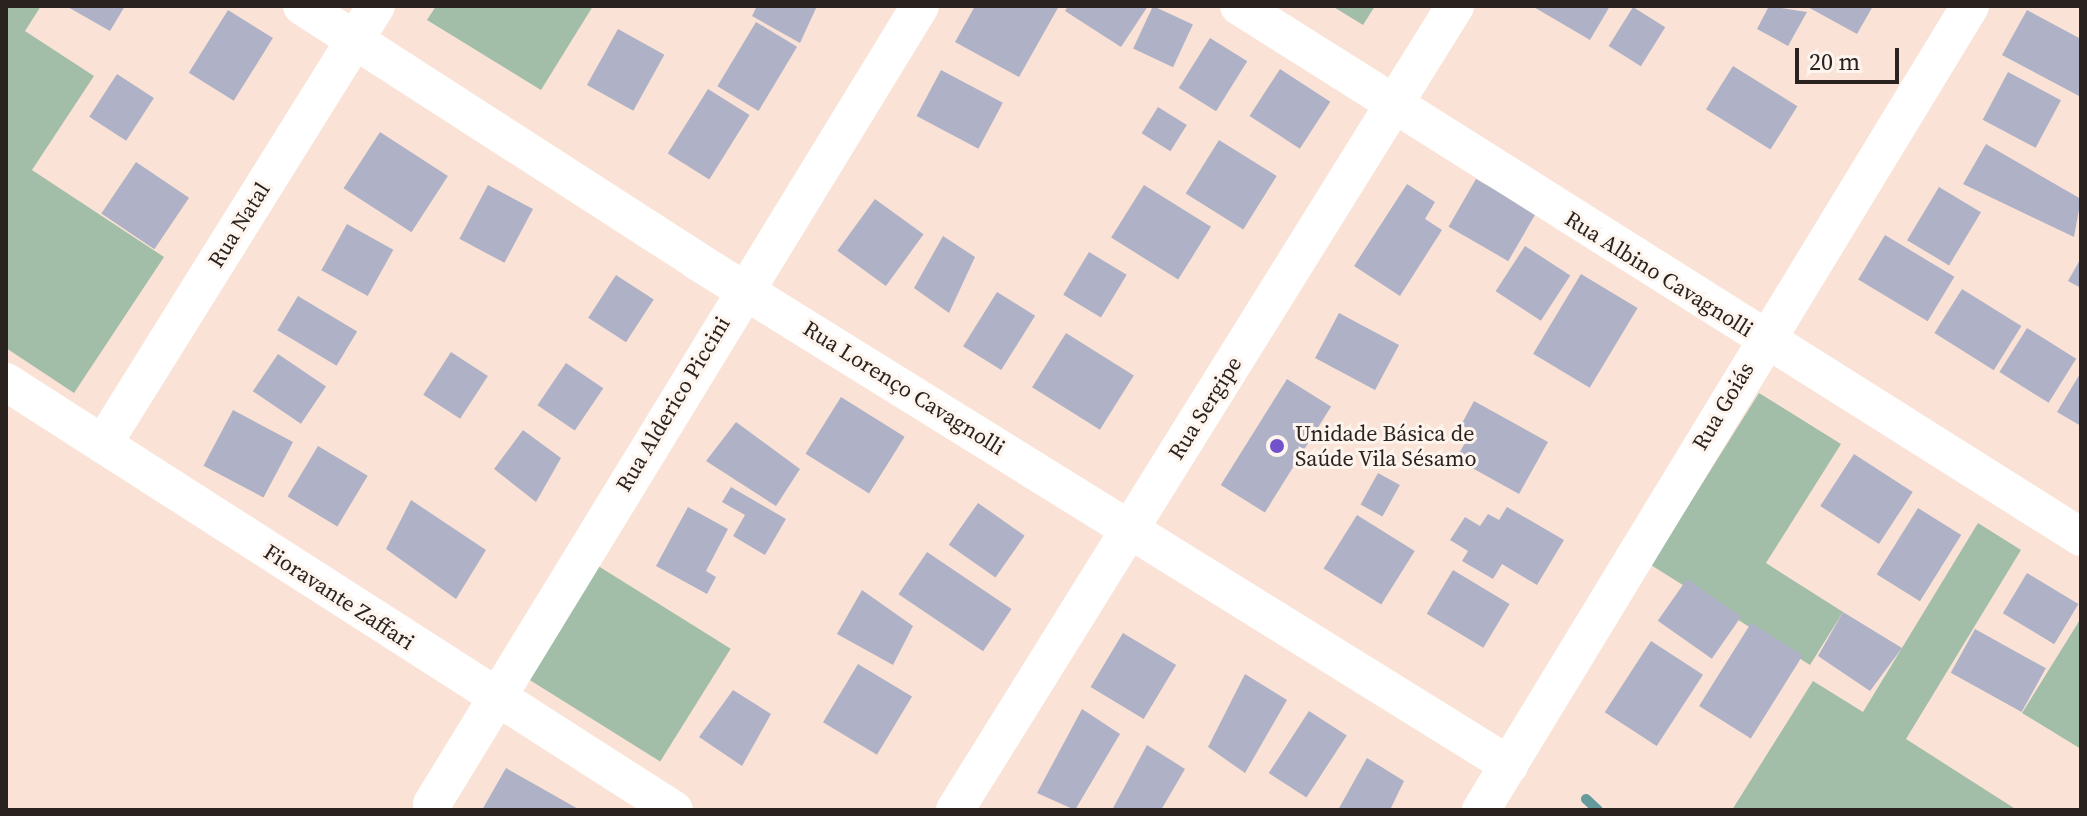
<!DOCTYPE html>
<html>
<head>
<meta charset="utf-8">
<style>
  body { margin:0 }
  #map { position:relative; width:2087px; height:816px; overflow:hidden; background:#fae3d6; font-family:"Source Serif 4",serif }
  div>[style] { position:absolute }
  .green>* { inset:0; background:#a2bea8; transform-origin:0 0 }
  .stream>* { height:10px; margin:-5px; padding:0 5px; transform-origin:5px; border-radius:5px; background:#659a9d }
  .building>* { inset:0; background:#afb2c7; transform-origin:0 0 }
  .minor>* { height:38px; margin:-19px; padding:0 19px; transform-origin:19px; border-radius:19px; background:#fff }
  .dots>* { width:22px; height:22px; translate:-50% -50%; box-sizing:border-box; border:4px solid #fdf4ee; border-radius:50% }
  span { translate:-50% -50%; white-space:nowrap; text-align:center; line-height:1.15; -webkit-text-stroke:6px #fdf4ee; paint-order:stroke }
  .street-label { font-size:22px; color:#2a221e }
  .poi-label { font-size:22px; color:#2a221e }
  .left { translate:0 -50%; text-align:left }
  .frame { position:absolute; inset:0; border:8px solid #2a221e; pointer-events:none }
  .scale { position:absolute; left:1795px; top:48px; width:104px; height:36px; box-sizing:border-box; border:4px solid #2a221e; border-top:0; padding-left:10px; font-size:24px; line-height:28px; white-space:nowrap; color:#2a221e; -webkit-text-stroke:6px #fdf4ee; paint-order:stroke }
</style>
</head>
<body>
<div id="map">
  <div class="green">
    <i style="clip-path:polygon(6px 6px,41px 6px,25px 31px,94px 76px,32px 170px,164px 257px,74px 393px,6px 348px)"></i>
    <i style="clip-path:polygon(436px 6px,593px 6px,541px 90px,427px 20px)"></i>
    <i style="clip-path:polygon(1332px 6px,1375px 6px,1363px 25px)"></i>
    <i style="clip-path:polygon(1759px 393px,1841px 444px,1766px 563px,1843px 612px,1810px 665px,1651px 565px)"></i>
    <i style="clip-path:polygon(1978px 523px,2021px 550px,1906px 739px,2017px 810px,1732px 810px,1813px 681px,1863px 712px)"></i>
    <i style="left:595px;top:564px;width:160px;height:133px;rotate:32deg"></i>
    <i style="clip-path:polygon(2081px 618px,2081px 749px,2022px 713px)"></i>
  </div>
  <div class="stream">
    <i style="left:1586px;top:799px;width:16px;rotate:43deg"></i>
  </div>
  <div class="building">
    <i style="clip-path:polygon(66px 6px,125px 6px,110px 31px)"></i>
    <i style="clip-path:polygon(757px 6px,817px 6px,800px 43px,752px 16px)"></i>
    <i style="clip-path:polygon(975px 6px,1059px 6px,1019px 77px,955px 42px)"></i>
    <i style="clip-path:polygon(1068px 6px,1148px 6px,1121px 47px,1065px 11px)"></i>
    <i style="left:1153px;top:6px;width:44px;height:47px;rotate:25deg"></i>
    <i style="clip-path:polygon(1532px 6px,1610px 6px,1590px 40px)"></i>
    <i style="clip-path:polygon(1769px 6px,1807px 12px,1788px 46px,1757px 29px)"></i>
    <i style="clip-path:polygon(1806px 6px,1873px 6px,1857px 34px)"></i>
    <i style="left:1633px;top:7px;width:38px;height:46px;rotate:32deg"></i>
    <i style="left:228px;top:10px;width:53px;height:74px;rotate:32deg"></i>
    <i style="clip-path:polygon(2027px 10px,2081px 39px,2081px 97px,2002px 55px)"></i>
    <i style="left:756px;top:22px;width:48px;height:75px;rotate:31deg"></i>
    <i style="left:618px;top:29px;width:53px;height:64px;rotate:29deg"></i>
    <i style="left:1210px;top:38px;width:44px;height:59px;rotate:32deg"></i>
    <i style="left:1733px;top:66px;width:76px;height:51px;rotate:32deg"></i>
    <i style="left:1280px;top:69px;width:60px;height:56px;rotate:33deg"></i>
    <i style="left:941px;top:70px;width:70px;height:52px;rotate:28deg"></i>
    <i style="left:2008px;top:72px;width:60px;height:54px;rotate:28deg"></i>
    <i style="left:117px;top:74px;width:44px;height:51px;rotate:33deg"></i>
    <i style="left:708px;top:89px;width:49px;height:76px;rotate:32deg"></i>
    <i style="left:1158px;top:107px;width:34px;height:31px;rotate:32deg"></i>
    <i style="left:380px;top:132px;width:81px;height:67px;rotate:33deg"></i>
    <i style="left:1219px;top:140px;width:68px;height:63px;rotate:32deg"></i>
    <i style="clip-path:polygon(1986px 144px,2081px 199px,2074px 237px,1963px 184px)"></i>
    <i style="left:136px;top:162px;width:64px;height:62px;rotate:34deg"></i>
    <i style="left:1476px;top:179px;width:69px;height:55px;rotate:30deg"></i>
    <i style="clip-path:polygon(1407px 184px,1435px 202px,1425px 219px,1442px 230px,1400px 296px,1354px 266px)"></i>
    <i style="left:488px;top:185px;width:51px;height:61px;rotate:28deg"></i>
    <i style="left:1144px;top:185px;width:79px;height:62px;rotate:32deg"></i>
    <i style="left:1939px;top:187px;width:49px;height:62px;rotate:31deg"></i>
    <i style="left:875px;top:199px;width:60px;height:64px;rotate:36deg"></i>
    <i style="left:347px;top:224px;width:53px;height:53px;rotate:29deg"></i>
    <i style="left:1885px;top:235px;width:81px;height:52px;rotate:31deg"></i>
    <i style="clip-path:polygon(943px 236px,975px 257px,949px 313px,914px 288px)"></i>
    <i style="left:1525px;top:246px;width:54px;height:54px;rotate:33deg"></i>
    <i style="left:1089px;top:252px;width:44px;height:50px;rotate:31deg"></i>
    <i style="clip-path:polygon(2081px 258px,2081px 288px,2068px 281px)"></i>
    <i style="left:1581px;top:274px;width:66px;height:93px;rotate:31deg"></i>
    <i style="left:616px;top:275px;width:45px;height:51px;rotate:33deg"></i>
    <i style="left:1962px;top:289px;width:70px;height:52px;rotate:32deg"></i>
    <i style="left:997px;top:292px;width:45px;height:64px;rotate:32deg"></i>
    <i style="left:298px;top:296px;width:69px;height:40px;rotate:31deg"></i>
    <i style="left:1339px;top:313px;width:68px;height:51px;rotate:28deg"></i>
    <i style="left:2027px;top:328px;width:58px;height:52px;rotate:32deg"></i>
    <i style="left:1066px;top:333px;width:80px;height:64px;rotate:32deg"></i>
    <i style="left:451px;top:352px;width:44px;height:51px;rotate:33deg"></i>
    <i style="left:278px;top:354px;width:58px;height:45px;rotate:34deg"></i>
    <i style="left:566px;top:363px;width:45px;height:51px;rotate:34deg"></i>
    <i style="clip-path:polygon(2081px 372px,2081px 426px,2057px 412px)"></i>
    <i style="left:1287px;top:379px;width:52px;height:125px;rotate:32deg"></i>
    <i style="left:841px;top:397px;width:75px;height:67px;rotate:32deg"></i>
    <i style="clip-path:polygon(1474px 401px,1548px 442px,1519px 494px,1456px 459px,1472px 430px,1461px 425px)"></i>
    <i style="left:233px;top:410px;width:68px;height:63px;rotate:28deg"></i>
    <i style="clip-path:polygon(736px 422px,800px 469px,776px 506px,706px 461px)"></i>
    <i style="clip-path:polygon(523px 430px,561px 458px,536px 502px,494px 469px)"></i>
    <i style="left:318px;top:446px;width:58px;height:59px;rotate:31deg"></i>
    <i style="left:1854px;top:454px;width:70px;height:62px;rotate:33deg"></i>
    <i style="left:1378px;top:473px;width:25px;height:36px;rotate:29deg"></i>
    <i style="clip-path:polygon(731px 487px,786px 519px,765px 555px,733px 536px,745px 515px,722px 502px)"></i>
    <i style="clip-path:polygon(411px 500px,486px 550px,456px 599px,386px 549px)"></i>
    <i style="left:978px;top:503px;width:57px;height:51px;rotate:35deg"></i>
    <i style="clip-path:polygon(688px 507px,728px 529px,706px 571px,716px 577px,707px 594px,656px 566px)"></i>
    <i style="clip-path:polygon(1507px 507px,1564px 540px,1537px 585px,1502px 564px,1493px 579px,1462px 561px,1468px 551px,1450px 540px,1465px 517px,1480px 526px,1488px 514px,1499px 520px)"></i>
    <i style="left:1918px;top:508px;width:51px;height:78px;rotate:32deg"></i>
    <i style="left:1357px;top:515px;width:68px;height:63px;rotate:32deg"></i>
    <i style="left:927px;top:552px;width:102px;height:51px;rotate:34deg"></i>
    <i style="left:1453px;top:570px;width:66px;height:51px;rotate:31deg"></i>
    <i style="left:2027px;top:573px;width:60px;height:47px;rotate:31deg"></i>
    <i style="left:1687px;top:579px;width:66px;height:51px;rotate:35deg"></i>
    <i style="clip-path:polygon(862px 590px,913px 626px,893px 665px,837px 634px)"></i>
    <i style="clip-path:polygon(1843px 612px,1902px 648px,1870px 691px,1818px 656px)"></i>
    <i style="left:1751px;top:623px;width:61px;height:98px;rotate:32deg"></i>
    <i style="left:1975px;top:629px;width:81px;height:50px;rotate:29deg"></i>
    <i style="left:1123px;top:633px;width:62px;height:63px;rotate:31deg"></i>
    <i style="left:1651px;top:641px;width:62px;height:85px;rotate:33deg"></i>
    <i style="left:858px;top:664px;width:63px;height:68px;rotate:31deg"></i>
    <i style="clip-path:polygon(1245px 674px,1287px 700px,1245px 773px,1208px 747px)"></i>
    <i style="clip-path:polygon(733px 690px,771px 714px,742px 766px,699px 737px)"></i>
    <i style="clip-path:polygon(1082px 709px,1120px 734px,1075px 810px,1037px 793px)"></i>
    <i style="left:1309px;top:711px;width:45px;height:74px;rotate:33deg"></i>
    <i style="clip-path:polygon(1147px 745px,1185px 769px,1161px 810px,1112px 810px)"></i>
    <i style="clip-path:polygon(1367px 758px,1404px 781px,1390px 810px,1338px 810px)"></i>
    <i style="clip-path:polygon(506px 768px,580px 810px,482px 810px)"></i>
  </div>
  <div class="minor">
    <i style="left:302px;top:6px;width:470px;rotate:32.8deg"></i>
    <i style="left:697px;top:261px;width:956px;rotate:31.83deg"></i>
    <i style="left:1239px;top:6px;width:995px;rotate:32.24deg"></i>
    <i style="left:6px;top:382px;width:793px;rotate:32.65deg"></i>
    <i style="left:103px;top:444px;width:516px;rotate:-58.07deg"></i>
    <i style="left:432px;top:804px;width:935px;rotate:-58.55deg"></i>
    <i style="left:955px;top:810px;width:947px;rotate:-58.12deg"></i>
    <i style="left:1481px;top:810px;width:941px;rotate:-58.69deg"></i>
  </div>
  <div class="dots">
    <i style="left:1277px;top:446px;background:#7252cb"></i>
  </div>
  <div class="street-label">
    <span style="left:239px;top:225px;rotate:-58deg">Rua Natal</span>
    <span style="left:1659px;top:274px;rotate:32deg">Rua Albino Cavagnolli</span>
    <span style="left:904px;top:388px;rotate:32deg">Rua Lorenço Cavagnolli</span>
    <span style="left:673px;top:404px;rotate:-59deg">Rua Alderico Piccini</span>
    <span style="left:1723px;top:406px;rotate:-59deg">Rua Goiás</span>
    <span style="left:1205px;top:408px;rotate:-58deg">Rua Sergipe</span>
    <span style="left:339px;top:597px;rotate:33deg">Fioravante Zaffari</span>
  </div>
  <div class="poi-label">
    <span class="left" style="left:1295px;top:446px">Unidade Básica de<br>Saúde Vila Sésamo</span>
  </div>
  <div class="frame"></div>
  <div class="scale">20 m</div>
</div>
</body>
</html>
